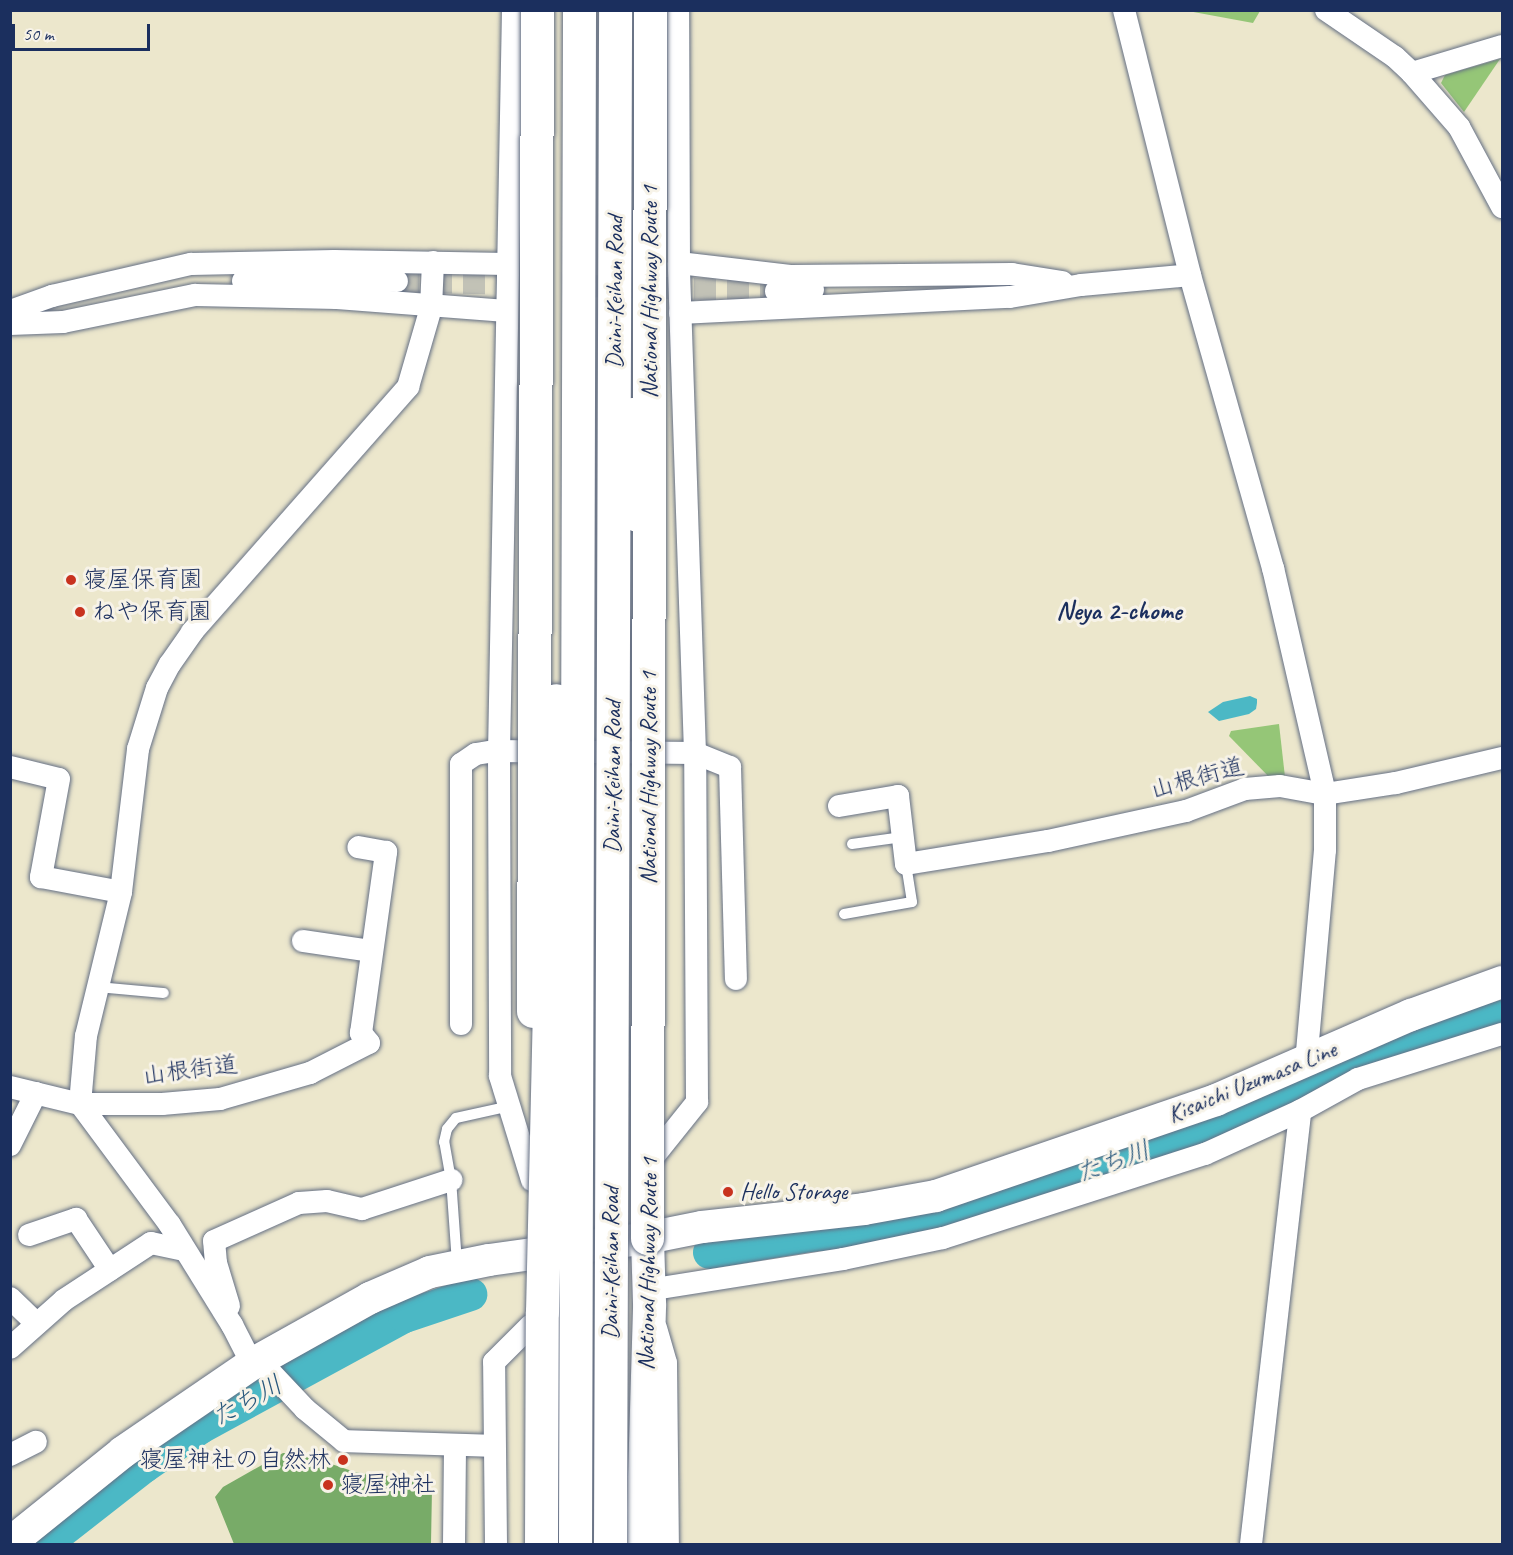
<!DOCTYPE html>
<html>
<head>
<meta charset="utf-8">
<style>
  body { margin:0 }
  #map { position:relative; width:1513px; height:1555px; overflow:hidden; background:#ece7cc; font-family:Caveat,"Klee One",sans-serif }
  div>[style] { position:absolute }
  .green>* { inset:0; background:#95c677 }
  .forest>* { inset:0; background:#78ab68 }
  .water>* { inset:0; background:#4bb8c5 }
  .river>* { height:33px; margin:-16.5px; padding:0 16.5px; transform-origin:16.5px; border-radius:16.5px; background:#4bb8c5 }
  .minor-tunnel>* { height:22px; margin-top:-11px; transform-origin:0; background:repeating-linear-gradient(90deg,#c2c2b6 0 22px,transparent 0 33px) }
  .roads { filter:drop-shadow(0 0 2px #646f84) drop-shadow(0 0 2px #646f84) }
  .service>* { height:10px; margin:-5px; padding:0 5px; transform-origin:5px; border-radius:5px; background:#fff }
  .minor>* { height:22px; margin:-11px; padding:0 11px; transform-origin:11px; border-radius:11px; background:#fff }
  .secondary>* { height:32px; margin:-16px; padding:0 16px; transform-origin:16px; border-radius:16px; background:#fff }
  .trunk>* { height:33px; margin:-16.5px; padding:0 16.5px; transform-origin:16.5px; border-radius:16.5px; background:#fff }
  .bridges { filter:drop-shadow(0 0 2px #646f84) drop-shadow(0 0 2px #646f84) }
  .trunk-bridge>* { height:33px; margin:-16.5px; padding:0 16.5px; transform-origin:16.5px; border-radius:16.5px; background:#fff }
  .motorway-bridge>* { height:33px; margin:-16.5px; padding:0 16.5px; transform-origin:16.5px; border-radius:16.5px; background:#fff }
  .dots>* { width:16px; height:16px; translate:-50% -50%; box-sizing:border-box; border:3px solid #f7f3e8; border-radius:50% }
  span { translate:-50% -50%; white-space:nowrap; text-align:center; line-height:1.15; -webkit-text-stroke:6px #f7f3e8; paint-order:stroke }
  .street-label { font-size:24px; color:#1b2f5e }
  .poi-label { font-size:24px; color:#1b2f5e }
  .left { translate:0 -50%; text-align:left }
  .right { translate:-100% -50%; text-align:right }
  .neighbourhood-label { font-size:26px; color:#1b2f5e; font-weight:700 }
  .water-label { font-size:26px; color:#29587d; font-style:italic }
  .frame { position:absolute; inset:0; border:12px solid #1b2f5e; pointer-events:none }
  .scale { position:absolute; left:12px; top:24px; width:138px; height:27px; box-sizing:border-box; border:3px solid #1b2f5e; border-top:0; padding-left:8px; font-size:18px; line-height:21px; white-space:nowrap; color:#1b2f5e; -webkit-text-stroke:4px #f7f3e8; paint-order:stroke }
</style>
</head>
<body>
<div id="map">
  <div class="green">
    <i style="clip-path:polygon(1188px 11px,1260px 11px,1253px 23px)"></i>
    <i style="clip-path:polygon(1500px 59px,1464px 112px,1441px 83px,1445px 75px)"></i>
    <i style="clip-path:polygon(1279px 724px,1285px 777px,1272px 780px,1229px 736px,1231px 731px)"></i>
  </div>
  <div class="forest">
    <i style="clip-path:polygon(283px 1453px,302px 1454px,355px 1472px,423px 1480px,432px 1489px,431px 1544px,234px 1544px,215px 1497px,223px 1487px)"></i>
  </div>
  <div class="water">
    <i style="clip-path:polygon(1250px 696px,1257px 699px,1257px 703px,1256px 709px,1249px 714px,1219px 721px,1208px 712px,1223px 702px)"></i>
  </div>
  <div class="river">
    <i style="left:709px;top:1252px;width:101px;rotate:-9.6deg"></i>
    <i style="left:809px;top:1235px;width:47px;rotate:-4.9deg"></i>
    <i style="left:856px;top:1231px;width:130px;rotate:-11.6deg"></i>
    <i style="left:983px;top:1205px;width:59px;rotate:-15.7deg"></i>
    <i style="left:1040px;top:1189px;width:192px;rotate:-20.1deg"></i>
    <i style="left:1220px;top:1123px;width:112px;rotate:-23.6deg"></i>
    <i style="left:1323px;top:1078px;width:129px;rotate:-20deg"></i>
    <i style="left:1444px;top:1034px;width:61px;rotate:-17.2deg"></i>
    <i style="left:44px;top:1544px;width:127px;rotate:-38deg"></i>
    <i style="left:144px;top:1466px;width:68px;rotate:-34.9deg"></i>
    <i style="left:200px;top:1427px;width:232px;rotate:-28.6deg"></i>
    <i style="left:404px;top:1316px;width:70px;rotate:-18.4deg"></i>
  </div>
  <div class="minor-tunnel">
    <i style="left:397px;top:281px;width:379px;rotate:1.5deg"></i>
  </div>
  <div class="roads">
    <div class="service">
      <i style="left:852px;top:844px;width:51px;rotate:-7.8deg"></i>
      <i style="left:844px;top:914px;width:69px;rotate:-10deg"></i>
      <i style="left:912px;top:902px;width:38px;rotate:-99deg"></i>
      <i style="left:97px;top:987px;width:67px;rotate:5.1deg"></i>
      <i style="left:457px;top:1263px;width:83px;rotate:-94.1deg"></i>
      <i style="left:451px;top:1180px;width:39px;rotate:-100deg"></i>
      <i style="left:444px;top:1142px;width:13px;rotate:-77deg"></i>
      <i style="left:447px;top:1129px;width:14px;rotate:-51deg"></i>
      <i style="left:456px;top:1118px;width:55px;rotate:-12.5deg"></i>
    </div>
    <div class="minor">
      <i style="left:513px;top:10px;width:742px;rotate:91.08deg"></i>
      <i style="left:499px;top:752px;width:324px;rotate:89.8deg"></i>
      <i style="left:500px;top:1076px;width:109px;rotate:72.9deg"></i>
      <i style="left:1124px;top:10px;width:273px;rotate:76deg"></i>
      <i style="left:1190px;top:275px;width:305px;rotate:74.2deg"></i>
      <i style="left:1273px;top:568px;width:232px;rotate:77deg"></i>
      <i style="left:1325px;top:794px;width:56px;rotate:90deg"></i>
      <i style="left:1325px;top:850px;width:212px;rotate:95.1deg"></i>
      <i style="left:1326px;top:10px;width:83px;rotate:34.3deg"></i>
      <i style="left:1395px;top:57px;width:23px;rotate:43deg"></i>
      <i style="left:1412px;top:73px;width:72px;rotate:49deg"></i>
      <i style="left:1459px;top:127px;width:91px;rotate:61.7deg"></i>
      <i style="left:1412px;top:73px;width:94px;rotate:-16.7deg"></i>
      <i style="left:679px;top:263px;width:114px;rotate:6.6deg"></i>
      <i style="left:792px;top:276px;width:220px;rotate:-0.5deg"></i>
      <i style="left:1012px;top:274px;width:51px;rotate:9.1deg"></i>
      <i style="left:243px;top:281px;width:94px;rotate:-1.8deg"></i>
      <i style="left:337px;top:278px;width:60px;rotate:2.9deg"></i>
      <i style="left:776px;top:291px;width:37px;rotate:-2deg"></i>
      <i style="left:10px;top:311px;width:45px;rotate:-19.7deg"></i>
      <i style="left:52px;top:296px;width:143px;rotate:-13deg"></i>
      <i style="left:191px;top:264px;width:143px;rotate:-1.2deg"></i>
      <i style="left:334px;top:261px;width:174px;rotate:1deg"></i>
      <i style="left:680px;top:313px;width:330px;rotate:-2.8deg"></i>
      <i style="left:1010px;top:297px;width:72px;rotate:-9.6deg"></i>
      <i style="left:1081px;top:285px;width:109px;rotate:-5.2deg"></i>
      <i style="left:10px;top:324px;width:53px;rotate:-2.2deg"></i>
      <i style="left:63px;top:322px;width:135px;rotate:-11.6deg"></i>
      <i style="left:195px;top:295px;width:142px;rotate:1.2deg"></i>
      <i style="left:337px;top:298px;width:170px;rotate:4.4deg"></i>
      <i style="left:10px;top:767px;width:50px;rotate:13.8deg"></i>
      <i style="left:59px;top:779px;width:100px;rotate:100.4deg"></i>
      <i style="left:41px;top:877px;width:81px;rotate:10.6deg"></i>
      <i style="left:839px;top:806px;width:60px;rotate:-9.6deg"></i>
      <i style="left:898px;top:796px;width:68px;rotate:83.3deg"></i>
      <i style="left:906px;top:864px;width:144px;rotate:-9.2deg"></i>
      <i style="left:1048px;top:841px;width:141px;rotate:-12.3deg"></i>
      <i style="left:1186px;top:811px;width:63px;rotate:-20.4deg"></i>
      <i style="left:1245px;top:789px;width:35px;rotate:-5deg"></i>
      <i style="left:1280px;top:786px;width:46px;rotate:10.1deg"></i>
      <i style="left:1325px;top:794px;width:72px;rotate:-8.8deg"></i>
      <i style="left:1396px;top:783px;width:109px;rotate:-13.3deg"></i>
      <i style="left:303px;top:941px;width:69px;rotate:8.4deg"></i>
      <i style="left:461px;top:1024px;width:260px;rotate:-90deg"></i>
      <i style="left:461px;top:764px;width:18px;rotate:-34deg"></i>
      <i style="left:476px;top:754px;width:18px;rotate:-9deg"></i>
      <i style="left:494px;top:751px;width:201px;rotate:0.6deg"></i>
      <i style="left:695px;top:753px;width:38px;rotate:22deg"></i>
      <i style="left:730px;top:767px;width:212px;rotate:88.4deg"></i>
      <i style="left:10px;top:1087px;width:72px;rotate:13.7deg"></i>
      <i style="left:80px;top:1104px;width:82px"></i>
      <i style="left:162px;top:1104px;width:58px;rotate:-4.9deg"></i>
      <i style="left:220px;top:1099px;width:94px;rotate:-16.1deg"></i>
      <i style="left:310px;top:1073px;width:66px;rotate:-27deg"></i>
      <i style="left:369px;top:1043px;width:13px;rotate:-129deg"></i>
      <i style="left:361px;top:1033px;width:183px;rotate:-82.1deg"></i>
      <i style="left:386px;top:852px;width:28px;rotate:-170deg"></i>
      <i style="left:10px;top:1145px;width:58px;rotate:-63.4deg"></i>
      <i style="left:649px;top:1162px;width:77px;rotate:-51.3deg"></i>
      <i style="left:697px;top:1102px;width:349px;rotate:-90.3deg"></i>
      <i style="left:695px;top:753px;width:490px;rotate:-91.9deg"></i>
      <i style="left:679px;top:263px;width:253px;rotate:-90.2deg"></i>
      <i style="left:29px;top:1235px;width:50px;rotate:-18.8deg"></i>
      <i style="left:76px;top:1219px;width:61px;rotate:56.3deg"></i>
      <i style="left:648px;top:1290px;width:197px;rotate:-9deg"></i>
      <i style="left:843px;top:1259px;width:102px;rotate:-11.9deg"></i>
      <i style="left:943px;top:1238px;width:275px;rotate:-17.8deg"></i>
      <i style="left:1205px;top:1154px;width:104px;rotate:-24.4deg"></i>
      <i style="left:1300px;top:1111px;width:66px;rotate:-28.9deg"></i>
      <i style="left:1358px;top:1079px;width:151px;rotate:-17.4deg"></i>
      <i style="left:10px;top:1298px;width:37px;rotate:44deg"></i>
      <i style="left:229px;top:1306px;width:45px;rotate:-106.8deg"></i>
      <i style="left:216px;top:1263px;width:22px;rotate:-95deg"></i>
      <i style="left:214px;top:1241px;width:93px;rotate:-24.1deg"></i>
      <i style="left:299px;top:1203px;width:28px;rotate:-4deg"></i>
      <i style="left:327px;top:1201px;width:36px;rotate:13deg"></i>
      <i style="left:362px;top:1209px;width:94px;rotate:-18deg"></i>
      <i style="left:656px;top:1328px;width:36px;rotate:74deg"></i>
      <i style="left:666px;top:1363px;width:181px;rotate:89.4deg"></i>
      <i style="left:10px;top:1348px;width:72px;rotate:-41.6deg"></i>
      <i style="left:64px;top:1300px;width:104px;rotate:-33.2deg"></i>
      <i style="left:151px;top:1243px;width:35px;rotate:12deg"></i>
      <i style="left:259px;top:1360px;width:67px;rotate:46.8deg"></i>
      <i style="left:305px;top:1409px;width:50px;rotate:39.4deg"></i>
      <i style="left:344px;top:1441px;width:150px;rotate:1.9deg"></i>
      <i style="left:252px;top:1364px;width:44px;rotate:-117.1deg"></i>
      <i style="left:232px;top:1325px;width:118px;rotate:-121.8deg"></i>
      <i style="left:170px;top:1225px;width:151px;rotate:-126.6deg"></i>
      <i style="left:80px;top:1104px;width:68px;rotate:-85deg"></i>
      <i style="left:86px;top:1036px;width:148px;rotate:-76.3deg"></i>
      <i style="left:121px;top:892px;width:144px;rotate:-83.2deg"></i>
      <i style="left:138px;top:749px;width:64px;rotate:-72.7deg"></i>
      <i style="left:157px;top:688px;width:27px;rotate:-62deg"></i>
      <i style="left:170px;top:664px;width:39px;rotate:-55deg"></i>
      <i style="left:192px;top:632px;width:327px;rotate:-48.6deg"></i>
      <i style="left:408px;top:387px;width:82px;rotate:-73.8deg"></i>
      <i style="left:431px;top:308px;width:46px;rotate:-87.5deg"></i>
      <i style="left:10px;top:1455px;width:29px;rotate:-27deg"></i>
      <i style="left:454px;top:1544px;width:99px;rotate:-89.4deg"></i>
      <i style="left:496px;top:1544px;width:182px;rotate:-90.6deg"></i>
      <i style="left:494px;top:1362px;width:51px;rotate:-45deg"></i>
      <i style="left:1251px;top:1544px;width:436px;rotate:-83.5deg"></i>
    </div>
    <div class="secondary">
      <i style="left:10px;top:1543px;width:145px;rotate:-38.8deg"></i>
      <i style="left:123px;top:1452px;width:156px;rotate:-34.3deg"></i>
      <i style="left:252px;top:1364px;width:135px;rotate:-29.2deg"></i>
      <i style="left:370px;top:1298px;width:65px;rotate:-23.4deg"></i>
      <i style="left:430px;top:1272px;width:60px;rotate:-11.5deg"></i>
      <i style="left:489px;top:1260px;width:160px;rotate:-7.9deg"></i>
      <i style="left:647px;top:1238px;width:56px;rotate:-11.3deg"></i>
      <i style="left:702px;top:1227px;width:163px;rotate:-6.3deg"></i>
      <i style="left:864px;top:1209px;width:73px;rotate:-10.2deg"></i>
      <i style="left:936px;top:1196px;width:296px;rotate:-18.9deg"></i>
      <i style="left:1216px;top:1100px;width:213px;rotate:-23.6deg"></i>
      <i style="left:1411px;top:1015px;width:97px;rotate:-19.9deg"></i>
    </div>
    <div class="trunk">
      <i style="left:642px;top:1544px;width:241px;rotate:-88.3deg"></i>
      <i style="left:649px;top:1303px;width:65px;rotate:-91.8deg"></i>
    </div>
  </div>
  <div class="bridges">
    <div class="trunk-bridge">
      <i style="left:533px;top:1011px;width:1001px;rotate:-89.77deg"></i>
      <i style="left:647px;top:1238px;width:1228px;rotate:-89.86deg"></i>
    </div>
    <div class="motorway-bridge">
      <i style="left:633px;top:414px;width:45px;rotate:83.7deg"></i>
      <i style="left:638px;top:459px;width:56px;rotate:91deg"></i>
      <i style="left:541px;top:1544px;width:232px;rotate:-89.8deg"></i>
      <i style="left:542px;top:1312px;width:612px;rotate:-88.69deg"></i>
      <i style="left:575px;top:1544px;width:1534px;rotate:-89.85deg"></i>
      <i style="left:610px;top:1544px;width:1534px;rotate:-89.81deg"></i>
    </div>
  </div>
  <div class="dots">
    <i style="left:71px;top:580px;background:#c8321e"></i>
    <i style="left:80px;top:612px;background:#c8321e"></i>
    <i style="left:728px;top:1192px;background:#c8321e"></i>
    <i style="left:343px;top:1460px;background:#c8321e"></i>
    <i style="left:328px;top:1485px;background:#c8321e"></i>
  </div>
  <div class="street-label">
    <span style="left:615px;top:292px;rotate:-90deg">Daini-Keihan Road</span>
    <span style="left:650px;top:292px;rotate:-90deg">National Highway Route 1</span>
    <span style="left:613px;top:777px;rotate:-90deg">Daini-Keihan Road</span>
    <span style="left:649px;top:778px;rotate:-90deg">National Highway Route 1</span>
    <span style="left:1197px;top:778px;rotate:-15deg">山根街道</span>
    <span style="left:190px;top:1070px;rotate:-7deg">山根街道</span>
    <span style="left:1252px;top:1082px;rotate:-22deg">Kisaichi Uzumasa Line</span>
    <span style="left:611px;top:1263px;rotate:-90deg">Daini-Keihan Road</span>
    <span style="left:648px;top:1264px;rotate:-89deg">National Highway Route 1</span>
  </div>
  <div class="poi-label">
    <span class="left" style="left:83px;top:580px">寝屋保育園</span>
    <span class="left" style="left:92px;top:612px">ねや保育園</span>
    <span class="left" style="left:740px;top:1192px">Hello Storage</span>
    <span class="right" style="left:331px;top:1460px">寝屋神社の自然林</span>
    <span class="left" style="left:340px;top:1485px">寝屋神社</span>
  </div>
  <div class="neighbourhood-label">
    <span style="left:1119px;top:611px">Neya 2-chome</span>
  </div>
  <div class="water-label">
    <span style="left:1113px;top:1162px;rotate:-20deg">たち川</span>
    <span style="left:247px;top:1401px;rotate:-29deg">たち川</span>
  </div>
  <div class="frame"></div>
  <div class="scale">50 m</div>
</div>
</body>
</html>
